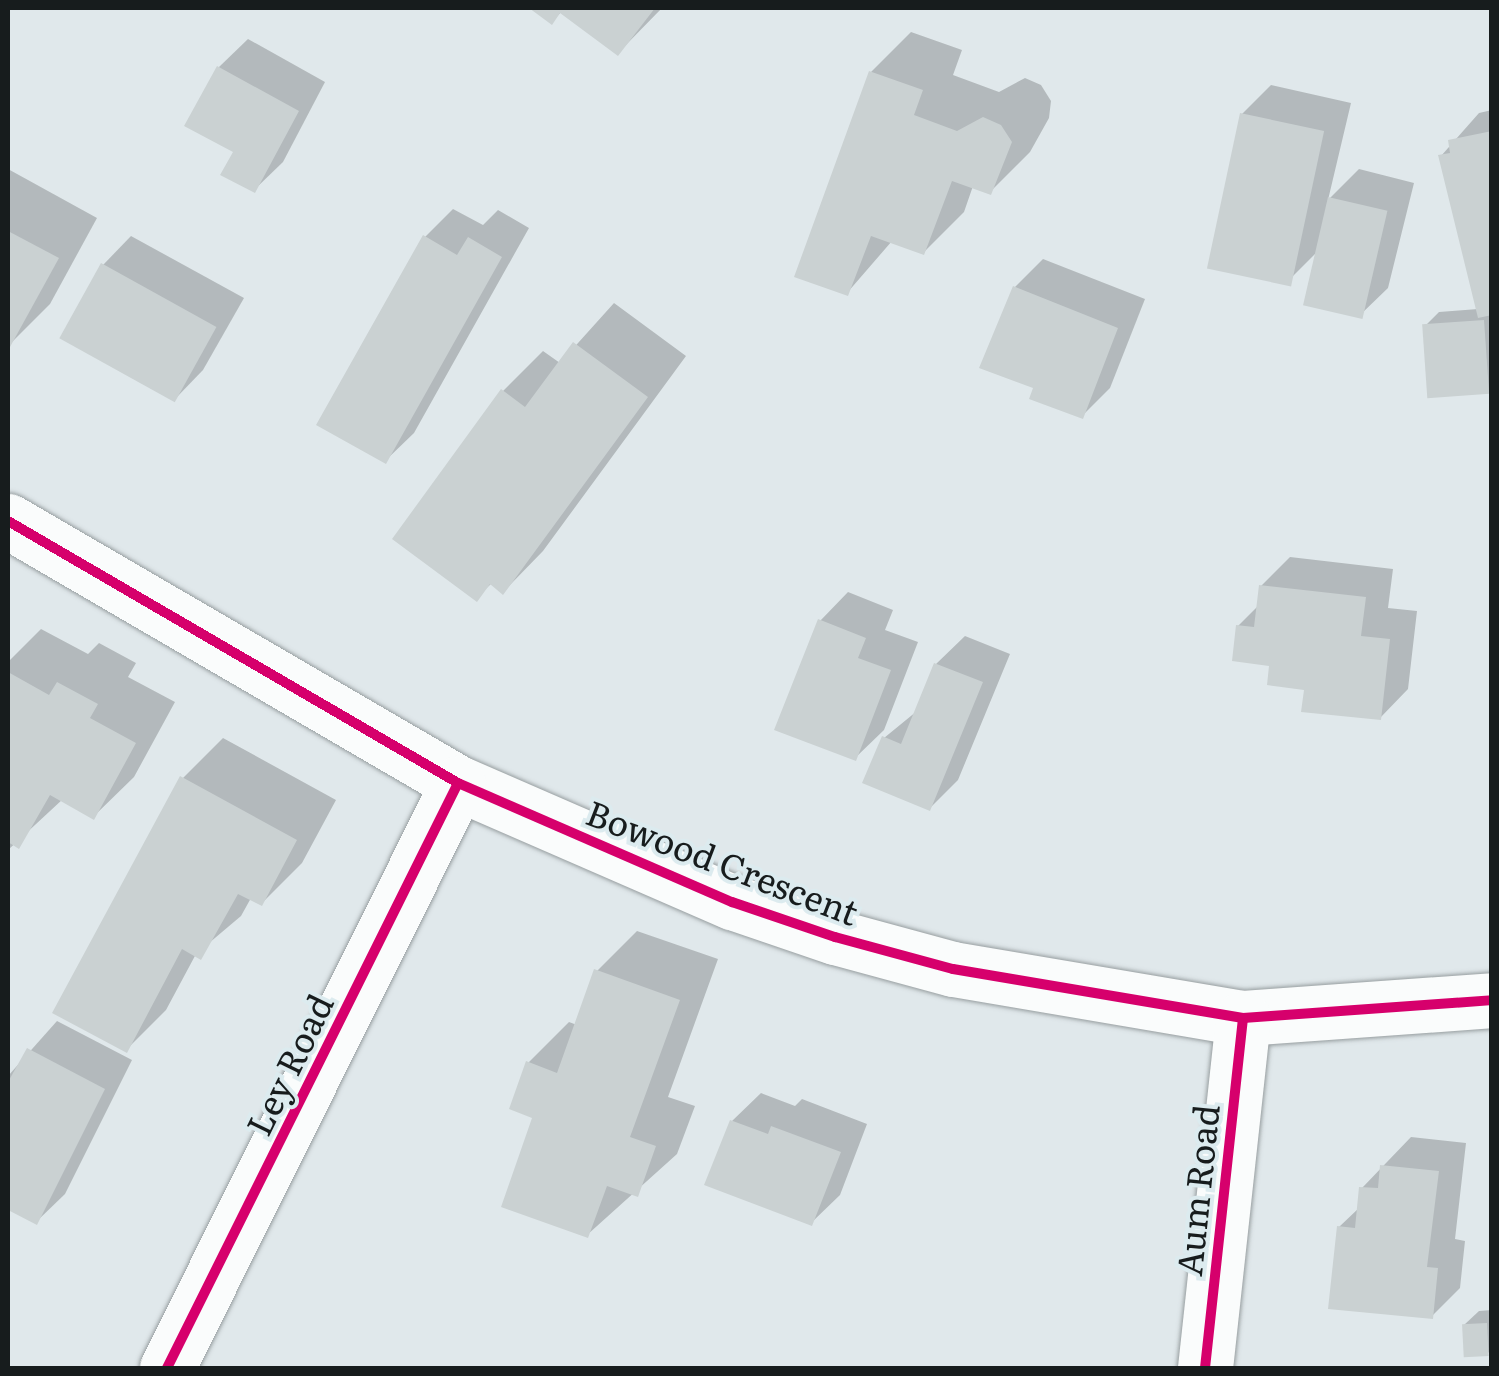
<!DOCTYPE html>
<html>
<head>
<meta charset="utf-8">
<style>
  body { margin:0 }
  #map { position:relative; width:1499px; height:1376px; overflow:hidden; background:#e0e8eb; font-family:Literata,serif }
  div>[style] { position:absolute }
  .shadow>* { inset:0; background:#0003 }
  .building>* { inset:0; background:#cad1d2; transform-origin:0 0 }
  .roads { filter:drop-shadow(0 0 2px #979ea0) drop-shadow(0 0 2px #979ea0) }
  .street>* { height:55px; margin:-27.5px; padding:0 27.5px; transform-origin:27.5px; border-radius:27.5px; background:#fafcfc }
  .cycleway>* { height:10px; margin:-5px; padding:0 5px; transform-origin:5px; border-radius:5px; background:#d6006c }
  span { translate:-50% -50%; white-space:nowrap; text-align:center; line-height:1.15; -webkit-text-stroke:8px #dcebef; paint-order:stroke }
  .street-label { font-size:35px; color:#171c1d }
  .frame { position:absolute; inset:0; border:10px solid #171c1d; pointer-events:none }
</style>
</head>
<body>
<div id="map">
  <div class="shadow">
    <i style="clip-path:polygon(533px 8px,662px 8px,618px 53px,562px 11px,552px 22px)"></i>
    <i style="clip-path:polygon(911px 32px,962px 50px,953px 75px,999px 92px,1025px 78px,1041px 85px,1051px 101px,1049px 118px,1030px 152px,990px 192px,973px 186px,964px 212px,924px 252px,892px 241px,847px 293px,871px 72px)"></i>
    <i style="clip-path:polygon(248px 39px,325px 82px,283px 162px,254px 190px,236px 151px,219px 67px)"></i>
    <i style="clip-path:polygon(1271px 85px,1351px 103px,1328px 200px,1359px 169px,1414px 183px,1388px 288px,1359px 316px,1315px 254px,1286px 283px,1242px 114px)"></i>
    <i style="clip-path:polygon(1492px 110px,1492px 388px,1488px 391px,1425px 326px,1439px 312px,1478px 309px,1441px 156px,1479px 113px)"></i>
    <i style="clip-path:polygon(8px 169px,97px 218px,50px 304px,10px 344px)"></i>
    <i style="clip-path:polygon(453px 209px,483px 225px,498px 210px,529px 228px,414px 433px,385px 461px,425px 237px)"></i>
    <i style="clip-path:polygon(131px 236px,244px 298px,203px 370px,175px 399px,103px 265px)"></i>
    <i style="clip-path:polygon(1043px 259px,1145px 299px,1110px 388px,1082px 416px,1037px 387px,1015px 287px)"></i>
    <i style="clip-path:polygon(614px 303px,686px 356px,543px 551px,503px 592px,492px 583px,476px 598px,503px 391px,543px 351px,560px 363px)"></i>
    <i style="clip-path:polygon(1290px 557px,1393px 569px,1388px 608px,1417px 611px,1408px 689px,1380px 718px,1307px 688px,1238px 626px,1259px 605px,1261px 586px)"></i>
    <i style="clip-path:polygon(848px 592px,893px 610px,885px 630px,918px 642px,884px 730px,855px 758px,820px 621px)"></i>
    <i style="clip-path:polygon(41px 629px,88px 654px,99px 643px,136px 663px,128px 677px,175px 702px,134px 777px,93px 817px,63px 799px,8px 850px,8px 662px)"></i>
    <i style="clip-path:polygon(965px 636px,1010px 654px,958px 780px,930px 808px,884px 738px,917px 711px,936px 664px)"></i>
    <i style="clip-path:polygon(223px 738px,336px 800px,302px 863px,262px 903px,251px 898px,241px 916px,196px 954px,166px 1010px,126px 1050px,183px 778px)"></i>
    <i style="clip-path:polygon(637px 931px,718px 959px,668px 1097px,695px 1106px,677px 1154px,587px 1235px,535px 1116px,529px 1062px,569px 1022px,577px 1025px,597px 971px)"></i>
    <i style="clip-path:polygon(57px 1021px,132px 1060px,65px 1194px,36px 1222px,8px 1207px,8px 1076px)"></i>
    <i style="clip-path:polygon(761px 1093px,795px 1106px,802px 1099px,867px 1124px,840px 1195px,811px 1223px,732px 1121px)"></i>
    <i style="clip-path:polygon(1411px 1137px,1466px 1143px,1455px 1239px,1465px 1241px,1460px 1288px,1432px 1316px,1339px 1227px,1360px 1207px,1362px 1188px)"></i>
    <i style="clip-path:polygon(1492px 1310px,1492px 1349px,1488px 1353px,1464px 1325px,1479px 1311px)"></i>
  </div>
  <div class="building">
    <i style="clip-path:polygon(529px 8px,655px 8px,618px 56px,560px 13px,552px 25px)"></i>
    <i style="clip-path:polygon(217px 66px,299px 111px,255px 193px,220px 175px,233px 152px,184px 126px)"></i>
    <i style="clip-path:polygon(869px 71px,923px 90px,914px 115px,957px 131px,983px 117px,1001px 125px,1012px 142px,991px 195px,952px 181px,924px 255px,871px 236px,848px 296px,794px 277px)"></i>
    <i style="left:1240px;top:113px;width:86px;height:159px;rotate:12deg"></i>
    <i style="clip-path:polygon(1492px 131px,1492px 315px,1478px 318px,1438px 155px,1450px 153px,1448px 140px)"></i>
    <i style="left:1328px;top:197px;width:61px;height:111px;rotate:13deg"></i>
    <i style="clip-path:polygon(8px 231px,59px 258px,10px 347px,8px 346px)"></i>
    <i style="clip-path:polygon(423px 235px,457px 255px,468px 237px,502px 257px,386px 464px,316px 425px)"></i>
    <i style="left:101px;top:263px;width:132px;height:86px;rotate:29deg"></i>
    <i style="clip-path:polygon(1013px 286px,1118px 328px,1083px 419px,1029px 399px,1033px 388px,979px 368px)"></i>
    <i style="left:1484px;top:320px;width:74px;height:62px;rotate:86deg"></i>
    <i style="clip-path:polygon(573px 342px,648px 397px,503px 595px,490px 584px,477px 602px,392px 539px,501px 389px,525px 407px)"></i>
    <i style="clip-path:polygon(1259px 585px,1366px 597px,1361px 636px,1390px 639px,1381px 720px,1301px 712px,1304px 690px,1267px 685px,1269px 666px,1232px 661px,1236px 625px,1254px 627px)"></i>
    <i style="clip-path:polygon(818px 619px,866px 638px,858px 658px,891px 670px,856px 761px,774px 730px)"></i>
    <i style="clip-path:polygon(934px 663px,983px 682px,930px 811px,862px 783px,882px 736px,901px 744px)"></i>
    <i style="clip-path:polygon(8px 672px,49px 695px,57px 682px,98px 704px,90px 718px,136px 743px,94px 820px,50px 795px,19px 849px,8px 842px)"></i>
    <i style="clip-path:polygon(180px 776px,297px 840px,262px 906px,238px 894px,201px 960px,182px 949px,127px 1053px,52px 1013px)"></i>
    <i style="clip-path:polygon(594px 969px,680px 1000px,630px 1137px,656px 1146px,638px 1197px,607px 1186px,588px 1238px,501px 1207px,532px 1118px,509px 1109px,526px 1061px,557px 1073px)"></i>
    <i style="clip-path:polygon(27px 1048px,105px 1089px,37px 1225px,8px 1210px,8px 1082px)"></i>
    <i style="clip-path:polygon(730px 1120px,768px 1134px,771px 1126px,841px 1152px,812px 1226px,704px 1185px)"></i>
    <i style="clip-path:polygon(1380px 1165px,1439px 1171px,1427px 1267px,1438px 1268px,1433px 1319px,1328px 1309px,1337px 1226px,1355px 1228px,1359px 1187px,1378px 1188px)"></i>
    <i style="left:1487px;top:1323px;width:33px;height:25px;rotate:87deg"></i>
  </div>
  <div class="roads">
    <div class="street">
      <i style="left:8px;top:521px;width:521px;rotate:30.21deg"></i>
      <i style="left:458px;top:783px;width:299px;rotate:23.5deg"></i>
      <i style="left:732px;top:902px;width:109px;rotate:18.8deg"></i>
      <i style="left:835px;top:937px;width:122px;rotate:15.2deg"></i>
      <i style="left:953px;top:969px;width:294px;rotate:9.6deg"></i>
      <i style="left:1243px;top:1018px;width:250px;rotate:-4.1deg"></i>
      <i style="left:167px;top:1368px;width:653px;rotate:-63.55deg"></i>
      <i style="left:1205px;top:1368px;width:352px;rotate:-83.8deg"></i>
    </div>
  </div>
  <div class="cycleway">
    <i style="left:8px;top:521px;width:521px;rotate:30.21deg"></i>
    <i style="left:458px;top:783px;width:299px;rotate:23.5deg"></i>
    <i style="left:732px;top:902px;width:109px;rotate:18.8deg"></i>
    <i style="left:835px;top:937px;width:122px;rotate:15.2deg"></i>
    <i style="left:953px;top:969px;width:294px;rotate:9.6deg"></i>
    <i style="left:1243px;top:1018px;width:250px;rotate:-4.1deg"></i>
    <i style="left:167px;top:1368px;width:653px;rotate:-63.55deg"></i>
    <i style="left:1205px;top:1368px;width:352px;rotate:-83.8deg"></i>
  </div>
  <div class="street-label">
    <span style="left:723px;top:861px;rotate:21deg">Bowood Crescent</span>
    <span style="left:288px;top:1064px;rotate:-64deg">Ley Road</span>
    <span style="left:1196px;top:1190px;rotate:-84deg">Aum Road</span>
  </div>
  <div class="frame"></div>
</div>
</body>
</html>
